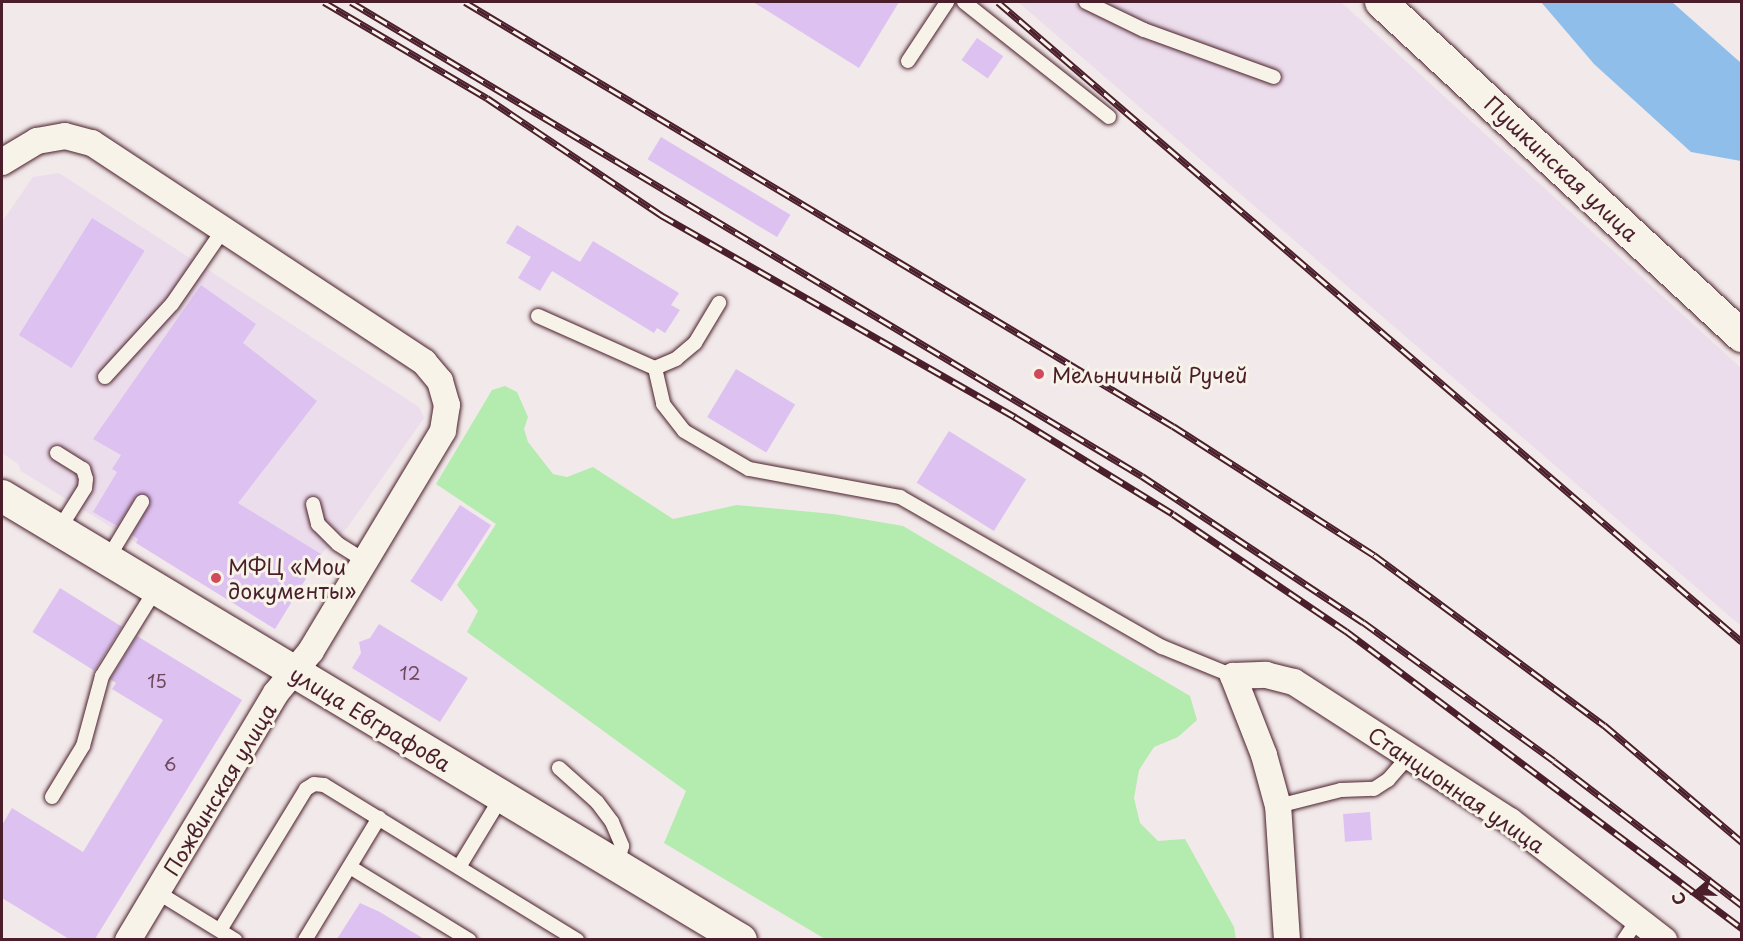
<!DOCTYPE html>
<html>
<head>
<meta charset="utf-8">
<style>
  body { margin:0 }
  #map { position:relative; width:1743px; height:941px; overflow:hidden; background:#f2e9ea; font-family:"Playpen Sans",sans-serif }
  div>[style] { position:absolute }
  .built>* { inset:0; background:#ecddec }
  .green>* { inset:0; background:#b4ebae }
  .water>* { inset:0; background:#8fbeea }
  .building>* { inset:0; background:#ddc2f1; transform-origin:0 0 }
  .roads { filter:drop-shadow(0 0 2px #4a1f2b) drop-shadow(0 0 2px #4a1f2b) }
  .service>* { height:14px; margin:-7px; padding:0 7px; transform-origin:7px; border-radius:7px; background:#f7f3e8 }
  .minor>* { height:26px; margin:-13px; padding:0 13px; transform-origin:13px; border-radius:13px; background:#f7f3e8 }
  .tertiary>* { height:32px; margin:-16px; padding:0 16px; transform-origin:16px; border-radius:16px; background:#f7f3e8 }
  .rail>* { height:7px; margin-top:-3.5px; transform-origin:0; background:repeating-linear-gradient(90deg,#f7f3e8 0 14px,#4a1f2b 0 28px); box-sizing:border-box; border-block:2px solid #4a1f2b }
  .dots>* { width:16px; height:16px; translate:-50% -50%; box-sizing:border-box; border:3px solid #f7f3e8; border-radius:50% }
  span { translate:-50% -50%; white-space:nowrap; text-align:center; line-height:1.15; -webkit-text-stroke:6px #f7f3e8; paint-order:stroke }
  .number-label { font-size:18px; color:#6f485c }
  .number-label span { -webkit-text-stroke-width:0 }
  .street-label { font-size:21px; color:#4a1f2b }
  .poi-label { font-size:21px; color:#4a1f2b }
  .left { translate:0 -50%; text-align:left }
  .frame { position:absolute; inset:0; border:3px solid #4a1f2b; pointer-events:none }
  .north { position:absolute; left:1665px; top:863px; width:60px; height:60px; -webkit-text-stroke:4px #f7f3e8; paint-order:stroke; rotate:251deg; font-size:16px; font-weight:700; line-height:24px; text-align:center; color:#4a1f2b }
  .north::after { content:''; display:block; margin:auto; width:21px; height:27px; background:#4a1f2b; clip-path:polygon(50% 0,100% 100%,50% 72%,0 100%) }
</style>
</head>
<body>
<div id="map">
  <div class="built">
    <i style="clip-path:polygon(1018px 2px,1341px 2px,1741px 368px,1741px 626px)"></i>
    <i style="clip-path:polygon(59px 173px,419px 407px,424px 418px,347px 528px,321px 554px,275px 629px,21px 471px,18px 464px,2px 453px,2px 222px,33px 177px)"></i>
  </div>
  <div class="green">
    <i style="clip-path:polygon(505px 386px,517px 392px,528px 417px,524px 429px,528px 442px,553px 474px,567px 477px,593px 467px,673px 519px,737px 505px,833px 514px,903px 526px,1190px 696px,1197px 720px,1178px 737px,1154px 747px,1139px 770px,1134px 798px,1140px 823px,1158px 841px,1185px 839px,1234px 927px,1236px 939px,825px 939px,664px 843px,686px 791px,467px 632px,478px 611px,457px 585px,496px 524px,436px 484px,492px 390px)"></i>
  </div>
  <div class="water">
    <i style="clip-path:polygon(1541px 2px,1672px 2px,1741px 63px,1741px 161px,1691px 152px,1594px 64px)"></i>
  </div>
  <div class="building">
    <i style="clip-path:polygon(753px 2px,899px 2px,859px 68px)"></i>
    <i style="left:977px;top:38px;width:32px;height:27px;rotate:35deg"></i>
    <i style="left:661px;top:137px;width:151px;height:26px;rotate:31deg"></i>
    <i style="left:92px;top:218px;width:62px;height:138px;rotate:32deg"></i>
    <i style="clip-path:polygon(517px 225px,580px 262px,593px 241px,679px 293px,671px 305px,680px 310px,665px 333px,657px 328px,654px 333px,552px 271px,540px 291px,518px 278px,531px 257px,506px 243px)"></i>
    <i style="clip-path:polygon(201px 285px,256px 324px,243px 343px,317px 401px,238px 503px,321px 554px,275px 629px,136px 543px,138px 539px,132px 535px,151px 503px,147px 495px,135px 497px,117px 526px,93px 512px,117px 472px,112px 469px,121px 455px,93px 439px)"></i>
    <i style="left:736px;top:369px;width:69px;height:56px;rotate:31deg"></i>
    <i style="left:949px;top:431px;width:91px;height:61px;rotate:32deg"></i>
    <i style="left:460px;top:505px;width:37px;height:91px;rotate:33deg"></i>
    <i style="left:60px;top:588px;width:73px;height:52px;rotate:32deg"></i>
    <i style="clip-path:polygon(379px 624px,468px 678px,440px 722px,352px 668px,361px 653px,359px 642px,370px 638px)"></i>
    <i style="clip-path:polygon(137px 636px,242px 700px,95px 939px,69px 939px,2px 898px,2px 825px,12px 808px,83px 852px,163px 720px,112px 689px,116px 683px,110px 679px)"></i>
    <i style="left:1370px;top:812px;width:28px;height:27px;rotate:86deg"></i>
    <i style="clip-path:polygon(360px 903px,380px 912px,424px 939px,337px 939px)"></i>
  </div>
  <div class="roads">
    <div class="service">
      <i style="left:964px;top:2px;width:185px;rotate:38.4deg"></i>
      <i style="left:1086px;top:2px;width:64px;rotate:25.8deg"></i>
      <i style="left:1144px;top:30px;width:138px;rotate:19.9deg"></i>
      <i style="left:908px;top:61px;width:71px;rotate:-56.5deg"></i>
      <i style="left:538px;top:316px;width:128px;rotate:24deg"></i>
      <i style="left:655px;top:368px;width:23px;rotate:-23deg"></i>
      <i style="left:676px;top:359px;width:25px;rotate:-40deg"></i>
      <i style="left:695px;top:343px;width:47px;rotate:-59deg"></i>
      <i style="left:655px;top:368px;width:37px;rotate:77deg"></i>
      <i style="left:663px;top:404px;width:34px;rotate:52deg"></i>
      <i style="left:684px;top:431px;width:75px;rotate:30.3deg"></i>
      <i style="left:749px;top:469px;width:154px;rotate:10.5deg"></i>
      <i style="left:900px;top:497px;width:302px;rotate:29.8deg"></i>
      <i style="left:1162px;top:647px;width:77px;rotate:22.2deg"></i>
      <i style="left:105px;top:377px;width:99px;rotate:-47.5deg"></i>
      <i style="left:172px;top:304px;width:90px;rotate:-55.4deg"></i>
      <i style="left:57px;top:453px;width:31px;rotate:32deg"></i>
      <i style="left:83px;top:469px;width:10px;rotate:73deg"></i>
      <i style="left:86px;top:479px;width:9px;rotate:96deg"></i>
      <i style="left:85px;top:488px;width:51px;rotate:122.1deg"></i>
      <i style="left:313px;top:504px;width:21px;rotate:76deg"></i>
      <i style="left:318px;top:524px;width:28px;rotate:45deg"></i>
      <i style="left:338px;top:544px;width:32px;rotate:32deg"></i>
      <i style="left:107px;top:560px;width:68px;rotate:-58.9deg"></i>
      <i style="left:559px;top:768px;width:51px;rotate:41.8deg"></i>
      <i style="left:597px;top:802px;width:25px;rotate:53deg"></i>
      <i style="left:612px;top:822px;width:26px;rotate:67deg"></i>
      <i style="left:622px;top:846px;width:20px;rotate:105deg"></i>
      <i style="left:52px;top:797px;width:60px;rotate:-58.7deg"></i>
      <i style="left:83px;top:746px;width:73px;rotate:-74.8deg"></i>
      <i style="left:102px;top:676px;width:102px;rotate:-58.2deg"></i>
      <i style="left:1278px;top:806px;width:65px;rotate:-14.3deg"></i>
      <i style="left:1341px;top:790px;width:33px;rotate:-2deg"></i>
      <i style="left:1374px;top:789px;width:17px;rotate:-33deg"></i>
      <i style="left:1388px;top:780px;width:32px;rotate:-49deg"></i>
      <i style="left:350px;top:867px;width:140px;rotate:31.5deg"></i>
      <i style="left:459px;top:867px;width:83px;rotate:-58.8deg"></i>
      <i style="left:157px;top:892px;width:92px;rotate:31.6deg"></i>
      <i style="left:220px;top:930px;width:165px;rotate:-58.6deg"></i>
      <i style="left:306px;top:789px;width:9px;rotate:-32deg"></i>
      <i style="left:314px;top:784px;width:10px;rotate:6deg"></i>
      <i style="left:324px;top:785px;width:297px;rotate:31.5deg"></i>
      <i style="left:305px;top:940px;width:143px;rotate:-58.8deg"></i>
      <i style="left:1624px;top:940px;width:25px;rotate:-56deg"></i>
    </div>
    <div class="minor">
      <i style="left:2px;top:162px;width:41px;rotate:-31deg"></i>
      <i style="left:37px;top:141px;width:28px;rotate:-10deg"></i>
      <i style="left:65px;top:136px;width:28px;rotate:15deg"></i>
      <i style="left:92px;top:143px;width:398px;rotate:33.4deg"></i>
      <i style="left:424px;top:362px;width:25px;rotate:50deg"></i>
      <i style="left:440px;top:381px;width:25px;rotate:74deg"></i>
      <i style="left:447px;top:405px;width:26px;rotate:99deg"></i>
      <i style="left:443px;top:431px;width:257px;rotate:121deg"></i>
      <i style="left:311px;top:651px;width:55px;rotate:129.8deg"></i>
      <i style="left:276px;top:693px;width:288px;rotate:120.9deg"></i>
      <i style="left:1287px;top:940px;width:134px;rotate:-93.8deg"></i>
      <i style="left:1278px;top:806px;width:53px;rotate:-105.4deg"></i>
      <i style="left:1264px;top:755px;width:85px;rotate:-111.4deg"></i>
      <i style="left:1233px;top:676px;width:33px;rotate:-2deg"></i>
      <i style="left:1266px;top:675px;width:29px;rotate:14deg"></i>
      <i style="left:1294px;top:682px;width:257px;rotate:32.8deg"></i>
      <i style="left:1510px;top:821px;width:195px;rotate:37.7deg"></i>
    </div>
    <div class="tertiary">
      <i style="left:1381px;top:2px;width:492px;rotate:42.8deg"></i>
      <i style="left:2px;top:496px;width:862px;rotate:31deg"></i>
    </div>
  </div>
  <div class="rail">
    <i style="left:324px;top:2px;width:189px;rotate:30.5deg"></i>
    <i style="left:487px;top:98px;width:210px;rotate:33.9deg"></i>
    <i style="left:661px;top:215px;width:408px;rotate:29.7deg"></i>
    <i style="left:1015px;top:417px;width:185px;rotate:31.5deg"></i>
    <i style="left:1173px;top:514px;width:209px;rotate:34.1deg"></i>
    <i style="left:1346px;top:631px;width:495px;rotate:36.9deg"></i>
    <i style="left:351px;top:2px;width:922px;rotate:30.93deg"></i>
    <i style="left:1142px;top:476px;width:265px;rotate:33.5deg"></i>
    <i style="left:1363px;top:622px;width:236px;rotate:36deg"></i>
    <i style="left:1554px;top:761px;width:237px;rotate:37.5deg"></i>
    <i style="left:465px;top:2px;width:825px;rotate:30.92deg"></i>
    <i style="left:1173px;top:426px;width:239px;rotate:32.7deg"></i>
    <i style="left:1374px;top:555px;width:286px;rotate:36.5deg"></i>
    <i style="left:1604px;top:725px;width:181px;rotate:40.3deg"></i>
    <i style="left:998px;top:2px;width:981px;rotate:40.7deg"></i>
  </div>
  <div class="dots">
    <i style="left:1039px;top:374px;background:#d1495b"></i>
    <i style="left:216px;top:578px;background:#d1495b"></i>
  </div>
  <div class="number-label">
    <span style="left:410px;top:673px">12</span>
    <span style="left:157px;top:681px">15</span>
    <span style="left:170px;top:764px">6</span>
  </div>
  <div class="street-label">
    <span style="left:1562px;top:168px;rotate:43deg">Пушкинская улица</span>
    <span style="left:371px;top:718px;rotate:31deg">улица Евграфова</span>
    <span style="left:219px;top:789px;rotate:-59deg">Пожвинская улица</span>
    <span style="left:1457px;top:789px;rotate:34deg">Станционная улица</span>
  </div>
  <div class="poi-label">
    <span class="left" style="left:1052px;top:374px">Мельничный Ручей</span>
    <span class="left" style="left:228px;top:578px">МФЦ «Мои<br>документы»</span>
  </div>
  <div class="frame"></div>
  <div class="north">С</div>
</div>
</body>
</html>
